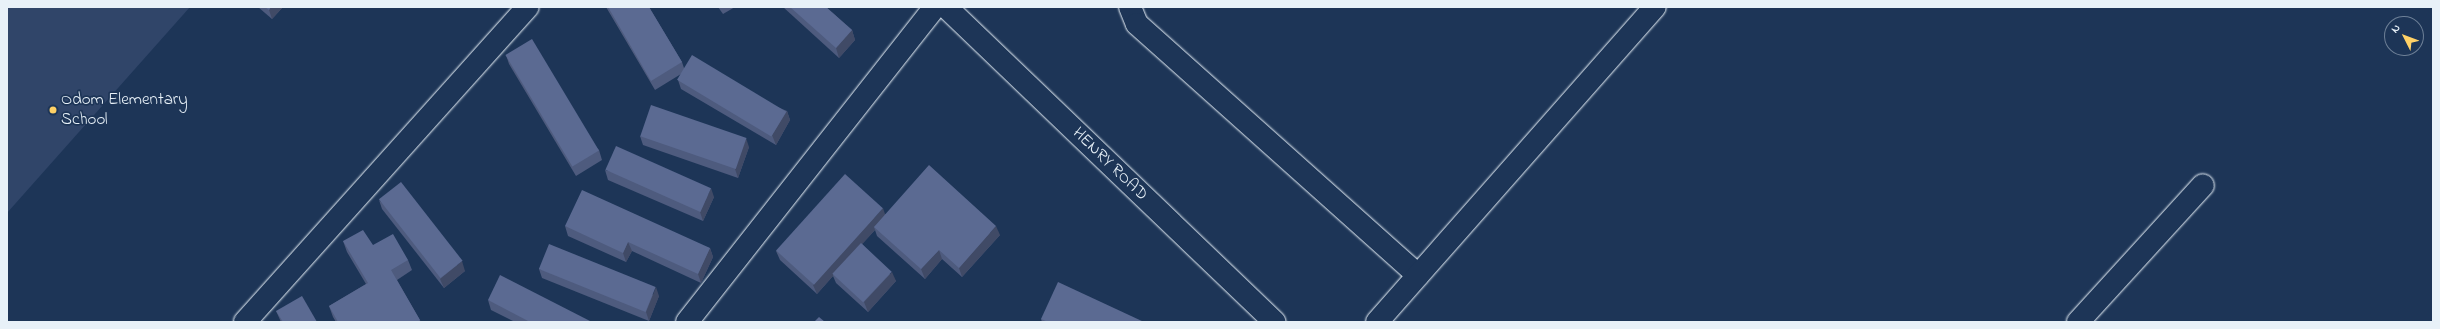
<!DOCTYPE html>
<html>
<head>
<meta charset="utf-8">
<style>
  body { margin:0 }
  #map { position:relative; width:2440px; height:329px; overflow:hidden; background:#1d3557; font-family:"Indie Flower",sans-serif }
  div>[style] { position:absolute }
  .built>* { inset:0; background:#304569 }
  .roads { filter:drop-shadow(0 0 1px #e8f1f8) drop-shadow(0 0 1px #e8f1f8) }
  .minor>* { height:22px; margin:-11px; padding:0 11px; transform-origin:11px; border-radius:11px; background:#1d3557 }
  .wall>* { inset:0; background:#4e5b7e }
  .shaded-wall>* { inset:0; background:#404a66 }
  .building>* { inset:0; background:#5b6a92; transform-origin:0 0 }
  .dots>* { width:11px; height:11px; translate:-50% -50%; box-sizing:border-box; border:2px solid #1d3557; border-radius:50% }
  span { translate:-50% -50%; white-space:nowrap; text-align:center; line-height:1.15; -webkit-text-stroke:3.5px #1d3557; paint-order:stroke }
  .poi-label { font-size:17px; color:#e8f1f8 }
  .left { translate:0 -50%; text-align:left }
  .street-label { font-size:17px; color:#e8f1f8 }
  .frame { position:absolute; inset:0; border:8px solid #e8f1f8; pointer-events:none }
  .north { position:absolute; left:2384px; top:16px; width:40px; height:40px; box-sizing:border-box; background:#1d3557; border:1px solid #6e8097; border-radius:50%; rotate:312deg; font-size:11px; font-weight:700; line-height:16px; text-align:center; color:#e8f1f8 }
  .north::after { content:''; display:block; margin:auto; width:14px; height:18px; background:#ffd166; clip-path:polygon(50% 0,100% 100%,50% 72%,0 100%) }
</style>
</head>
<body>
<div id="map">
  <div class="built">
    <i style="clip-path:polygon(7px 7px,190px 7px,7px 213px)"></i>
  </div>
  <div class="roads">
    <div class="minor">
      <i style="left:946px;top:7px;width:455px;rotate:43.8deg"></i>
      <i style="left:1130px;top:7px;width:18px;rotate:68deg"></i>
      <i style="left:1137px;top:24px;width:377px;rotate:41.8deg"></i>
      <i style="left:245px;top:322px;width:423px;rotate:-48.1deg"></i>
      <i style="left:687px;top:322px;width:401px;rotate:-51.8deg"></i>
      <i style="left:1377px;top:322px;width:420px;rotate:-48.6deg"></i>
      <i style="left:2078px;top:322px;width:185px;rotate:-47.6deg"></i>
    </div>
  </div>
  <div class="wall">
    <i style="clip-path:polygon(258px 7px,283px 7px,272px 19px)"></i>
    <i style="clip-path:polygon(606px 7px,649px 7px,682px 62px,684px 68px,787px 111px,790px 120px,776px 145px,681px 89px,678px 80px,681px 74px,655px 90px)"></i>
    <i style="clip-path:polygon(718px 7px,735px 7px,723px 14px)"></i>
    <i style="clip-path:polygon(783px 7px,826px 7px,852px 30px,855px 40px,839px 58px)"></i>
    <i style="clip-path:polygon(506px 55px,599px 150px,602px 160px,576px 176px,509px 64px)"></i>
    <i style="clip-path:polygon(640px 136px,749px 147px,738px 178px,643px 145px)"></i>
    <i style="clip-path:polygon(605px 170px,714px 197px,703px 221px,608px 180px)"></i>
    <i style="clip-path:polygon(379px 200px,465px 271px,444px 288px,382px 209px)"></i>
    <i style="clip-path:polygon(885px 214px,1000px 235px,962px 277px,942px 259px,925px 279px,877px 236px,875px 230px,862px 244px,896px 281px,868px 312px,836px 283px,833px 276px,817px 294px,780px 260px,776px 251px)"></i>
    <i style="clip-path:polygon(565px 226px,710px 248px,713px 257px,701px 283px,632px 251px,626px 262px,568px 236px)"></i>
    <i style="clip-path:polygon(343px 241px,373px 245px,408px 260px,412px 270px,397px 280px,421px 322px,336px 322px,333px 317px,329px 306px,366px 284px,347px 252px)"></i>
    <i style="clip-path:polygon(539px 269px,659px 296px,649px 321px,542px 278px)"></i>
    <i style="clip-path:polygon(488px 300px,592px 322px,515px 322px,491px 310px)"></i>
    <i style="clip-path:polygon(276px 311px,317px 322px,281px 322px)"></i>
    <i style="clip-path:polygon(1041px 319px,1144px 322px,1042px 322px)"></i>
  </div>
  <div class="shaded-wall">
    <i style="clip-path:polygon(271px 7px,283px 7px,272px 19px,269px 10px)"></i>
    <i style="clip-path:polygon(852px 30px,855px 40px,839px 58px,836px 48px)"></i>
    <i style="clip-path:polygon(787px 111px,790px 120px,776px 145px,772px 135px)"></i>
    <i style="clip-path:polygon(746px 138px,749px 147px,738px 178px,735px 169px)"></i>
    <i style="clip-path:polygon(711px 188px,714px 197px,703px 221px,700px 212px)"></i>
    <i style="clip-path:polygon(883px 208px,886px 217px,874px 227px,875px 230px,834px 275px,833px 274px,833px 276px,817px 294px,813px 285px)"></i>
    <i style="clip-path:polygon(996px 226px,1000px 235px,962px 277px,959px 268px)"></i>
    <i style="clip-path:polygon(628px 242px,632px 251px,626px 262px,623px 253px)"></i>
    <i style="clip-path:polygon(710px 248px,713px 257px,701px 283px,698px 274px)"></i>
    <i style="clip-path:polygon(939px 250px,942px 259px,925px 279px,921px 269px)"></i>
    <i style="clip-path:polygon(462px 261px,465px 271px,444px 288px,440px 279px)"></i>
    <i style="clip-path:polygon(892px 272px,896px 281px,868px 312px,864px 302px)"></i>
    <i style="clip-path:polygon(656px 287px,659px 296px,649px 321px,646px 312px)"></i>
  </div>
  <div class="building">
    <i style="clip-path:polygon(265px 7px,271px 7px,269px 10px)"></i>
    <i style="clip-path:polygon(608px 7px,649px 7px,682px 62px,651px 81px)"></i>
    <i style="clip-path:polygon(790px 7px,826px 7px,852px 30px,836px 48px)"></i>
    <i style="left:532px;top:39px;width:130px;height:31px;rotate:59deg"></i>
    <i style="left:692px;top:55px;width:110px;height:29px;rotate:31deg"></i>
    <i style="left:651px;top:105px;width:101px;height:33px;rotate:19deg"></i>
    <i style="left:616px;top:146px;width:104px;height:26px;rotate:24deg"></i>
    <i style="clip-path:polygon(929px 165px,996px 226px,959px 268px,939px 250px,921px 269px,874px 227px)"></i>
    <i style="left:845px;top:174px;width:51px;height:103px;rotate:42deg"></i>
    <i style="left:401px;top:182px;width:100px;height:28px;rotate:52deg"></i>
    <i style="clip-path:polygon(582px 190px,710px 248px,698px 274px,628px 242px,623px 253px,565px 226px)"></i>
    <i style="clip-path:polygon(363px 230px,373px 245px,393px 234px,408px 260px,391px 270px,420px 320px,418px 322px,338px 322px,329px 306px,368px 283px,343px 241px)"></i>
    <i style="left:861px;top:243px;width:42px;height:42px;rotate:43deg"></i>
    <i style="left:549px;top:244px;width:115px;height:27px;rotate:22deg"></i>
    <i style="clip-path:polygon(500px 275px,592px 322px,530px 322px,488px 300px)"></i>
    <i style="clip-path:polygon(1058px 282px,1144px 322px,1048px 322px,1041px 319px)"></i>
    <i style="clip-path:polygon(302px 296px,317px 322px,283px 322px,276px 311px)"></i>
    <i style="clip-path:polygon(819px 317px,825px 322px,814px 322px)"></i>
  </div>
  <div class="dots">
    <i style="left:53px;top:110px;background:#ffd166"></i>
  </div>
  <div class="poi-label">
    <span class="left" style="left:61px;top:110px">Odom Elementary<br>School</span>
  </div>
  <div class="street-label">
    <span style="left:1110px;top:164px;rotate:44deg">HENRY ROAD</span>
  </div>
  <div class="frame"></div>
  <div class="north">N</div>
</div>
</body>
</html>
